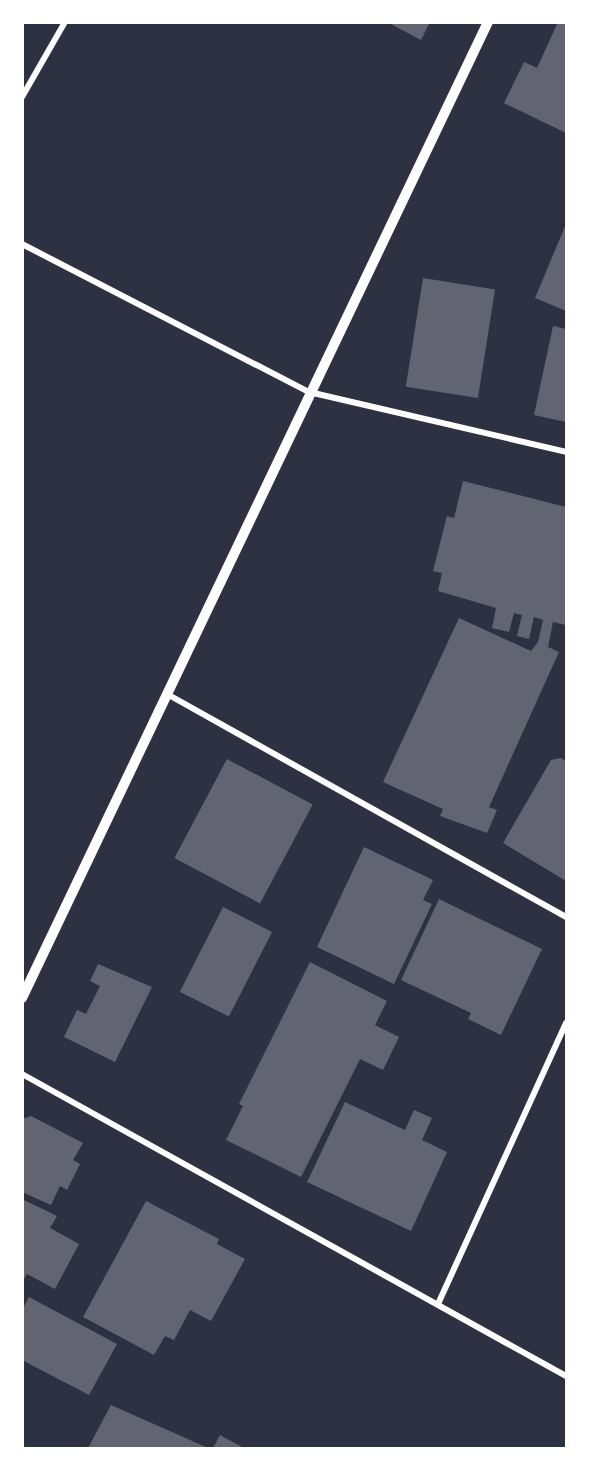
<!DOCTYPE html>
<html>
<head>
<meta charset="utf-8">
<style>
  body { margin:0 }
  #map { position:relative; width:589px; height:1471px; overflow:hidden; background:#2d3142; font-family:"PT Sans",sans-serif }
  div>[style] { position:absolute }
  .building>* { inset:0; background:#626471; transform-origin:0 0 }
  .minor>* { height:6px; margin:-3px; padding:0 3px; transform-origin:3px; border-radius:3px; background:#fff }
  .tertiary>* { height:10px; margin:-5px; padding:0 5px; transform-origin:5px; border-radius:5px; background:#fff }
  span { translate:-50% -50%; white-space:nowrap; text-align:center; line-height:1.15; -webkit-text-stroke:6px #fff; paint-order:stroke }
  .frame { position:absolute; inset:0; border:24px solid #fff; pointer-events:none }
</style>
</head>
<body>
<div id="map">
  <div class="building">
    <i style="clip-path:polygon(387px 22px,430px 22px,421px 40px)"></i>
    <i style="clip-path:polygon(558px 22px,566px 22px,566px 133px,504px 103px,524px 62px,537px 68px)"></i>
    <i style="clip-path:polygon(566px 224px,566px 311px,535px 298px)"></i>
    <i style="left:423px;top:278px;width:73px;height:110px;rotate:9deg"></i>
    <i style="clip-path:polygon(553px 326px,566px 329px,566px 422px,534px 415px)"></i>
    <i style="clip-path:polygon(463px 481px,566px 507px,566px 625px,553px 622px,548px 647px,559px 652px,489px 807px,497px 810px,487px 833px,440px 816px,443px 809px,383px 782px,459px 618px,531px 651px,538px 642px,543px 620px,534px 617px,529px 639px,517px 636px,522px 615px,514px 613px,509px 632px,492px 628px,496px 608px,438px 591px,442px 573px,433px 571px,447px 516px,454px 518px)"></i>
    <i style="clip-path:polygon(561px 758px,566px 761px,566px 881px,503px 843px,551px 760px)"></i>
    <i style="left:227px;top:759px;width:97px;height:112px;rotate:28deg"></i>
    <i style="clip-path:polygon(364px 847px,433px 880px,423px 900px,432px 904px,394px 984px,317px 947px)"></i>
    <i style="clip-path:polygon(439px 899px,542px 949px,501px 1035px,468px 1019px,471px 1013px,401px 980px)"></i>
    <i style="left:223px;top:907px;width:55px;height:95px;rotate:27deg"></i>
    <i style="clip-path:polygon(310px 962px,387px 1001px,375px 1025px,399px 1037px,383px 1070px,360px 1059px,301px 1177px,226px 1140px,243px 1106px,239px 1104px)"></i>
    <i style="clip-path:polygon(98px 964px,152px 987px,115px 1062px,64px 1037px,77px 1010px,86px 1014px,100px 986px,90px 981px)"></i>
    <i style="clip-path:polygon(345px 1102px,405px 1130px,414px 1110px,432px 1118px,422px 1140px,447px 1152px,411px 1231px,307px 1182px)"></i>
    <i style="clip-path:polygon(31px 1116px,83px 1143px,73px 1160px,80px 1164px,67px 1190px,60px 1186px,51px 1205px,22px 1192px,22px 1119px)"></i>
    <i style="clip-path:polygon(22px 1199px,57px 1216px,50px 1228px,79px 1244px,55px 1289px,27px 1274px,22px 1282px)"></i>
    <i style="clip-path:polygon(146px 1201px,219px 1239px,217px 1244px,245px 1259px,211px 1321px,190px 1310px,174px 1340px,165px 1336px,154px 1355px,83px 1317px)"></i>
    <i style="clip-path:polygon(29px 1297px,117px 1344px,89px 1395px,22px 1360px,22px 1310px)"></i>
    <i style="clip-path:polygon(111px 1405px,208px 1448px,88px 1448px)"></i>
    <i style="clip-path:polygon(220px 1435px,244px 1448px,213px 1448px)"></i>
  </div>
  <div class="minor">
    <i style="left:22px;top:97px;width:86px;rotate:-60.2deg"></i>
    <i style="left:22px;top:244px;width:323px;rotate:27.3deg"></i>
    <i style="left:309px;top:392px;width:264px;rotate:13.1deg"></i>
    <i style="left:167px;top:694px;width:457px;rotate:29.2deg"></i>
    <i style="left:22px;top:1074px;width:622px;rotate:29.04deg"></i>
    <i style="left:438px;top:1304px;width:309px;rotate:-65.5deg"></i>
  </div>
  <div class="tertiary">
    <i style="left:22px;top:998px;width:1082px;rotate:-64.48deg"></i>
  </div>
  <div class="frame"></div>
</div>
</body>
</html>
